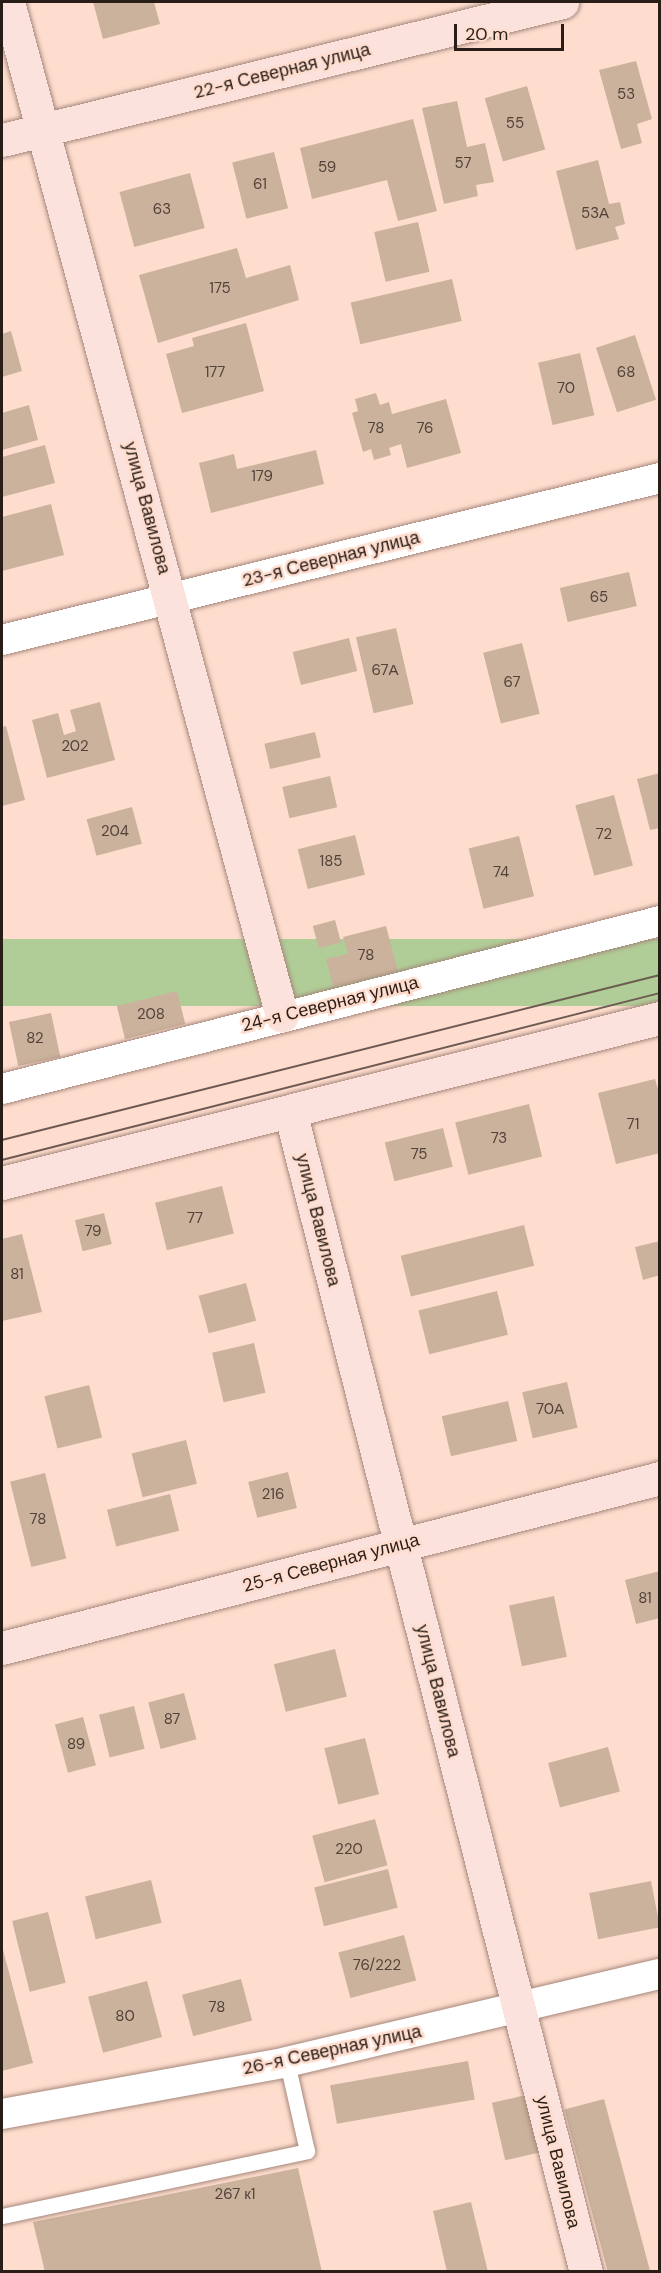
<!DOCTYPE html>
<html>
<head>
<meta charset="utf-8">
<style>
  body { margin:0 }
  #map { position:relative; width:661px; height:2273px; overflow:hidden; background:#feddce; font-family:"DM Sans",sans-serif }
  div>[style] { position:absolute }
  .green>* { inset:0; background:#b0cd97; transform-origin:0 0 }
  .building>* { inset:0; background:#cbb29c; transform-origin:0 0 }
  .roads { filter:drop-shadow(0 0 2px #a5877a) drop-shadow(0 0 2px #a5877a) }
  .lane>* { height:15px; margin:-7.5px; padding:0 7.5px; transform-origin:7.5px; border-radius:7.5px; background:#fff }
  .street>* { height:30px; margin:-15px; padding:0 15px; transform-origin:15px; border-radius:15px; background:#fff }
  .secondary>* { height:33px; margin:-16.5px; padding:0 16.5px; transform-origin:16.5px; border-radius:16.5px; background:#fce2dd }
  .tram>* { height:1.5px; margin:-0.75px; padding:0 0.75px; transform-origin:0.75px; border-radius:0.75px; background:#6d5a52 }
  span { translate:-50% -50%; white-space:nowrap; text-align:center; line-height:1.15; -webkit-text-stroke:5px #feddce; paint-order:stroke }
  .number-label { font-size:15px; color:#524239 }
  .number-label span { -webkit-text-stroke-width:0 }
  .street-label { font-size:18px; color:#291d18 }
  .frame { position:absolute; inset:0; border:3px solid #291d18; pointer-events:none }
  .scale { position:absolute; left:454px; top:24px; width:110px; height:27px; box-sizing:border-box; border:3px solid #291d18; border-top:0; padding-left:8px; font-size:18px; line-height:21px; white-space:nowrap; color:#291d18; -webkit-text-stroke:4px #feddce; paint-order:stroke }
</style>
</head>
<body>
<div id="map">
  <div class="green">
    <i style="left:659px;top:939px;width:67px;height:679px;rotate:90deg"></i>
  </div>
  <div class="building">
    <i style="clip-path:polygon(93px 2px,154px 2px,160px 24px,103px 39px)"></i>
    <i style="clip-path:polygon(636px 61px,652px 119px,637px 124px,642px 143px,621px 149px,599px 70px)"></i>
    <i style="left:527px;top:86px;width:66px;height:44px;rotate:74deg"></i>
    <i style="clip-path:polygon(457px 101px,467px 147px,485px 143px,494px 182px,476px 185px,478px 196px,444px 204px,422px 108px)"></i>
    <i style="clip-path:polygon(413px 119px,437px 211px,398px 221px,387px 180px,312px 199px,300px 148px)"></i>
    <i style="left:274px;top:152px;width:58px;height:43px;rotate:76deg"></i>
    <i style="clip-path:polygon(598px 160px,609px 204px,620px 202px,625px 224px,615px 227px,619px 239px,576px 250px,556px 171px)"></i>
    <i style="left:190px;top:173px;width:57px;height:73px;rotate:75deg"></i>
    <i style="left:418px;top:222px;width:51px;height:45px;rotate:77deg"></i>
    <i style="clip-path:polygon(237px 248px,246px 278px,290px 265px,299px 300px,158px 343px,139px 275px)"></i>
    <i style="left:452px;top:279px;width:43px;height:104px;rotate:77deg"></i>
    <i style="clip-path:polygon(246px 323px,264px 391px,182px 413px,166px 354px,194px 346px,192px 338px)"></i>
    <i style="clip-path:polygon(11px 331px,22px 371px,2px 377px,2px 334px)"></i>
    <i style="left:635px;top:335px;width:68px;height:41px;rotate:72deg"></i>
    <i style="left:580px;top:353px;width:64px;height:43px;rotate:77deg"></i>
    <i style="clip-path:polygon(376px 393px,380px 405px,389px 402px,392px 414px,446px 399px,461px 453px,407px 468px,401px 444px,389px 448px,391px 455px,374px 460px,371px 449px,363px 452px,352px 413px,358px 411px,355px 399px)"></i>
    <i style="clip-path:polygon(29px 405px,38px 440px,2px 450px,2px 413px)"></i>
    <i style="clip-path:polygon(45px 445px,55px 483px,2px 497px,2px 457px)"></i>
    <i style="clip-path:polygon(316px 450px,324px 484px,211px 513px,199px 463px,234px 454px,237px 469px)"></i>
    <i style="clip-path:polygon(51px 504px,64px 555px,2px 571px,2px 517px)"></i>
    <i style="left:629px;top:572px;width:35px;height:71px;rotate:77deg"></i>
    <i style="left:396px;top:628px;width:78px;height:41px;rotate:77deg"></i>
    <i style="left:349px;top:638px;width:34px;height:58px;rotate:76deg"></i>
    <i style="left:522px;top:643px;width:73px;height:40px;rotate:76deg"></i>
    <i style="clip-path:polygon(100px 702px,115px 760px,47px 778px,32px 720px,58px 713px,64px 735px,76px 731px,70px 710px)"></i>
    <i style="clip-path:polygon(6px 726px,25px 800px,2px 806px,2px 727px)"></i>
    <i style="left:315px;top:732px;width:26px;height:52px;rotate:77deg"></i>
    <i style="clip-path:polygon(660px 773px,660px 828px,650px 830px,637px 779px)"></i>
    <i style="left:330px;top:776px;width:32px;height:49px;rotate:77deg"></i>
    <i style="left:614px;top:795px;width:73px;height:40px;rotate:75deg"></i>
    <i style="left:132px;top:807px;width:38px;height:47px;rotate:75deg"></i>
    <i style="left:355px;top:835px;width:41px;height:59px;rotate:76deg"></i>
    <i style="left:519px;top:836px;width:62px;height:52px;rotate:76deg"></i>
    <i style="left:335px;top:920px;width:23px;height:23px;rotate:75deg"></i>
    <i style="clip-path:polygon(386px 926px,398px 971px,333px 987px,326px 959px,348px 954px,343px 937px)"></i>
    <i style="left:177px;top:991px;width:34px;height:62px;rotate:76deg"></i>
    <i style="left:51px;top:1013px;width:45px;height:43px;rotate:78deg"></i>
    <i style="clip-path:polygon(655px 1079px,660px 1096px,660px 1153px,616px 1164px,598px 1093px)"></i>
    <i style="left:529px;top:1104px;width:54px;height:76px;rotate:76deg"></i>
    <i style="left:443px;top:1128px;width:40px;height:60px;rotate:76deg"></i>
    <i style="left:222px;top:1186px;width:49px;height:69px;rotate:76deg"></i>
    <i style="left:104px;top:1213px;width:32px;height:30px;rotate:76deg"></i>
    <i style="left:524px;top:1225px;width:42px;height:127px;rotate:76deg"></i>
    <i style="clip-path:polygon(22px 1234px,42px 1312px,2px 1321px,2px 1239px)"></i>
    <i style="clip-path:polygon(660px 1241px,660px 1275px,643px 1280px,635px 1247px)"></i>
    <i style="left:246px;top:1283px;width:39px;height:49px;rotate:75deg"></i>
    <i style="left:497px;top:1291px;width:45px;height:81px;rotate:76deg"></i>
    <i style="left:254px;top:1343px;width:51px;height:43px;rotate:77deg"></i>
    <i style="left:567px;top:1382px;width:47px;height:46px;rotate:77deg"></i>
    <i style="left:89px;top:1385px;width:54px;height:46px;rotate:76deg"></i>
    <i style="left:508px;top:1401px;width:41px;height:68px;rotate:77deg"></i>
    <i style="left:186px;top:1440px;width:45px;height:56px;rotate:76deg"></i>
    <i style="left:288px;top:1472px;width:37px;height:41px;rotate:76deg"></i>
    <i style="left:45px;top:1473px;width:88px;height:36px;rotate:76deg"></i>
    <i style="left:170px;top:1494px;width:38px;height:65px;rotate:76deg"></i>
    <i style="clip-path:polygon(660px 1571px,660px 1618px,636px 1624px,625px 1580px)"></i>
    <i style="left:554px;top:1596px;width:62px;height:46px;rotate:78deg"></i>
    <i style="left:335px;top:1649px;width:49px;height:63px;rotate:76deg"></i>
    <i style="left:184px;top:1693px;width:48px;height:37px;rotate:75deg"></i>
    <i style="left:134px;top:1706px;width:44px;height:36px;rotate:76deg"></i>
    <i style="left:83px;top:1717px;width:50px;height:29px;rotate:75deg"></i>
    <i style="left:365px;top:1738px;width:58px;height:42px;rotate:76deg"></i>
    <i style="left:608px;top:1747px;width:46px;height:62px;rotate:75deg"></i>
    <i style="left:375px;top:1819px;width:48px;height:65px;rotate:75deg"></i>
    <i style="left:388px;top:1869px;width:40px;height:76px;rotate:76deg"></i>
    <i style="left:151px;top:1880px;width:44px;height:68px;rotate:76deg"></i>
    <i style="left:651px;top:1881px;width:47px;height:63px;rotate:79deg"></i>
    <i style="left:48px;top:1912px;width:73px;height:37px;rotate:76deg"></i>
    <i style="left:404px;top:1935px;width:47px;height:68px;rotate:75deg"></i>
    <i style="clip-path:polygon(2px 1946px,33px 2063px,2px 2071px)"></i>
    <i style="left:241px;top:1979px;width:43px;height:61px;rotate:75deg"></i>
    <i style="left:147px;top:1981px;width:58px;height:61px;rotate:75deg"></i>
    <i style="left:468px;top:2061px;width:39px;height:140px;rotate:80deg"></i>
    <i style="left:526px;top:2095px;width:59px;height:35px;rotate:77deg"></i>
    <i style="left:604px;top:2099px;width:179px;height:41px;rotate:75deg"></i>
    <i style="clip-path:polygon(298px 2168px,322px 2272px,45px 2272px,33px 2222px)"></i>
    <i style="clip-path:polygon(471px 2202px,488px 2272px,447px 2272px,433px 2211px)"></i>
  </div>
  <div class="roads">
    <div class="lane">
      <i style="left:2px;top:2216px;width:312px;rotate:-12deg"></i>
      <i style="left:307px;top:2151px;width:91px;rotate:-102.7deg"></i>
    </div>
    <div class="street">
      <i style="left:2px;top:640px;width:678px;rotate:-13.83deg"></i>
      <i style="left:2px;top:1089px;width:679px;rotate:-14.32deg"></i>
      <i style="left:2px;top:2114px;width:290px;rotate:-10.3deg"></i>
      <i style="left:287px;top:2062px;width:383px;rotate:-13.3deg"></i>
    </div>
    <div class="secondary">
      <i style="left:8px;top:2px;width:1050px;rotate:74.88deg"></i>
      <i style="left:2px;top:140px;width:577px;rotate:-13.84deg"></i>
      <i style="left:290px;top:1111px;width:1198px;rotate:75.7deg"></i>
      <i style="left:2px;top:1183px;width:678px;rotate:-14.08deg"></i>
      <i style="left:2px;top:1648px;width:680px;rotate:-14.49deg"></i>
    </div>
  </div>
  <div class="tram">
    <i style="left:2px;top:1140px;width:678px;rotate:-14.08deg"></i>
    <i style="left:2px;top:1160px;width:679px;rotate:-14.24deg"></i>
  </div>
  <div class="number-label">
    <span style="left:626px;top:95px">53</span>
    <span style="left:515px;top:124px">55</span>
    <span style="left:463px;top:164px">57</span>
    <span style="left:327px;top:168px">59</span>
    <span style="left:260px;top:185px">61</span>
    <span style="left:162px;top:210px">63</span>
    <span style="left:595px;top:214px">53А</span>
    <span style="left:220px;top:289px">175</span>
    <span style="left:215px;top:373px">177</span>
    <span style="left:626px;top:373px">68</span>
    <span style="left:566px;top:389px">70</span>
    <span style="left:376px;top:429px">78</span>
    <span style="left:425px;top:429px">76</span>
    <span style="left:262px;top:477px">179</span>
    <span style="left:599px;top:598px">65</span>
    <span style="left:385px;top:671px">67А</span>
    <span style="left:512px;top:683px">67</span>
    <span style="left:75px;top:747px">202</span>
    <span style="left:115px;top:832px">204</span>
    <span style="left:604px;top:835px">72</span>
    <span style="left:331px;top:862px">185</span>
    <span style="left:501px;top:873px">74</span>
    <span style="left:366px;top:956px">78</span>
    <span style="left:151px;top:1015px">208</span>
    <span style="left:35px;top:1039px">82</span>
    <span style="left:633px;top:1125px">71</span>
    <span style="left:499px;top:1139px">73</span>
    <span style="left:419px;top:1155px">75</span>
    <span style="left:195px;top:1219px">77</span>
    <span style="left:93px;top:1232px">79</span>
    <span style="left:17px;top:1275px">81</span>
    <span style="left:550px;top:1410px">70А</span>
    <span style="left:273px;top:1495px">216</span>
    <span style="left:38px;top:1520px">78</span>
    <span style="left:645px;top:1599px">81</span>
    <span style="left:172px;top:1720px">87</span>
    <span style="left:76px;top:1745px">89</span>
    <span style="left:349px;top:1850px">220</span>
    <span style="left:377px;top:1966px">76/222</span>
    <span style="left:217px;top:2008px">78</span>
    <span style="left:125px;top:2017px">80</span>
    <span style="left:235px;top:2195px">267 к1</span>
  </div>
  <div class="street-label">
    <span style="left:282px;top:71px;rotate:-14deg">22-я Северная улица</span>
    <span style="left:147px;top:508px;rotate:75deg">улица Вавилова</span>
    <span style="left:331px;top:559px;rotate:-14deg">23-я Северная улица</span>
    <span style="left:330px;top:1004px;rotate:-14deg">24-я Северная улица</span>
    <span style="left:318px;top:1220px;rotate:76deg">улица Вавилова</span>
    <span style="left:331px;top:1563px;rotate:-15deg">25-я Северная улица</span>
    <span style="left:438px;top:1691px;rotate:76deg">улица Вавилова</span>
    <span style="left:332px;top:2050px;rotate:-12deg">26-я Северная улица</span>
    <span style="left:558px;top:2162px;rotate:76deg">улица Вавилова</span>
  </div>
  <div class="frame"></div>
  <div class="scale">20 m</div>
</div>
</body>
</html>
